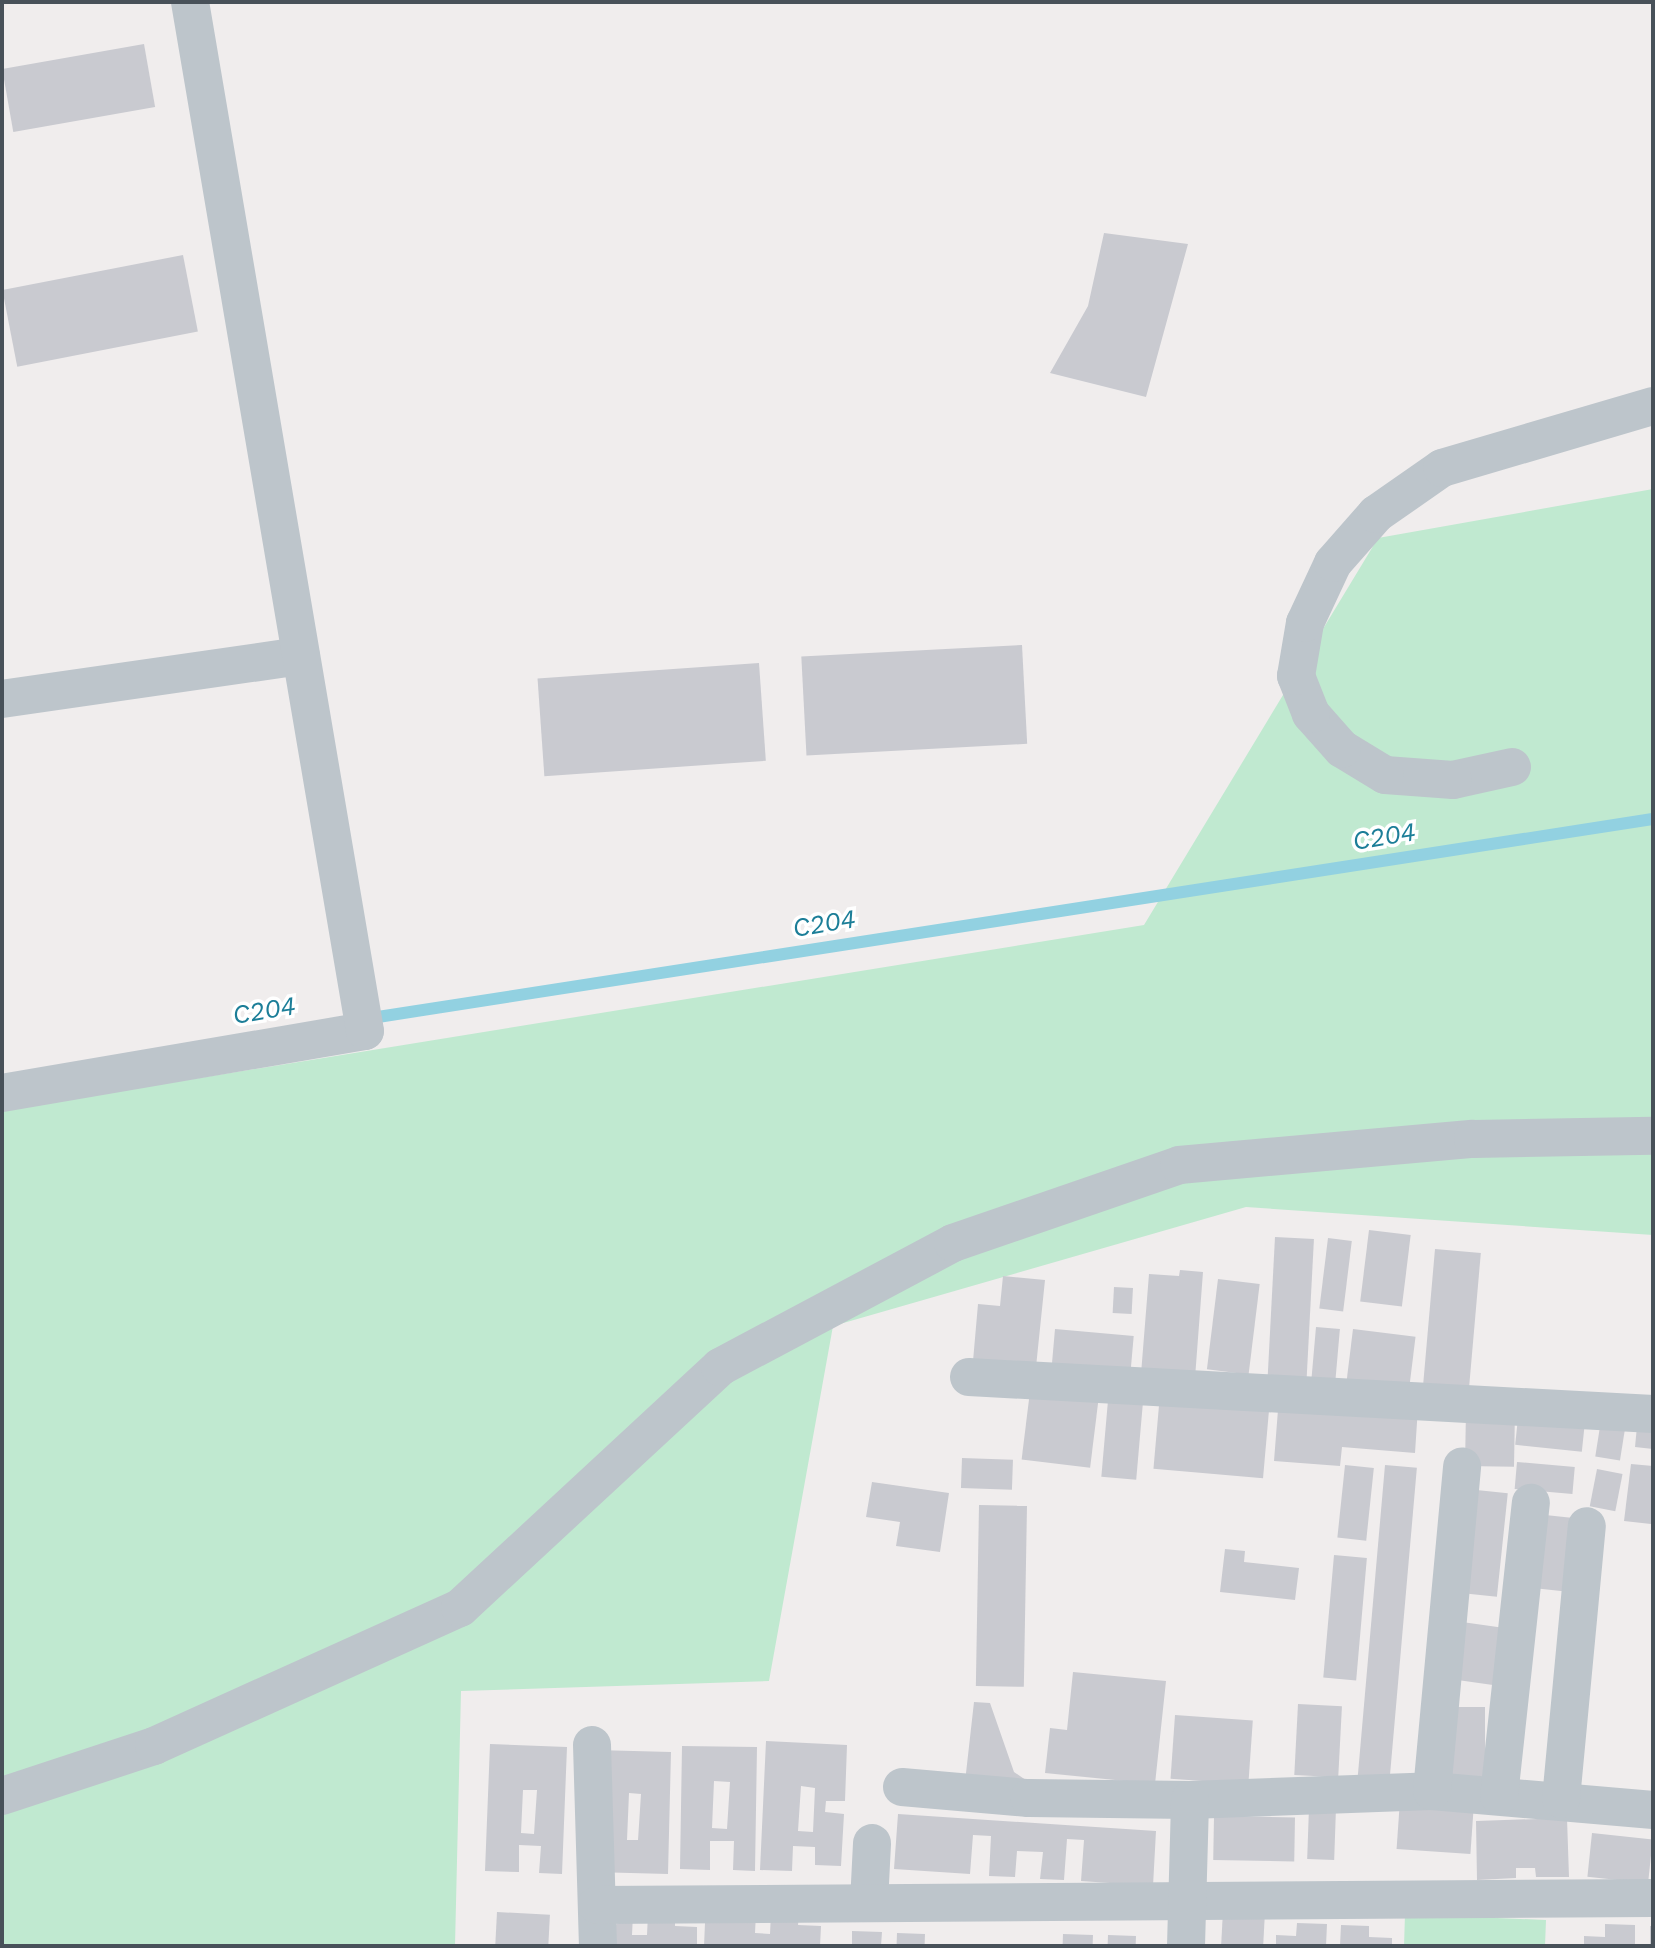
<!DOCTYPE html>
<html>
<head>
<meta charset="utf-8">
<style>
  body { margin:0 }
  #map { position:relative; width:1655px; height:1948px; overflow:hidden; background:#f0eded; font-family:"Work Sans",sans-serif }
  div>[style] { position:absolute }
  .green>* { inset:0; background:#c0e9d0 }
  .stream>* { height:12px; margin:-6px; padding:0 6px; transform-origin:6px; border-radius:6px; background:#92d1e1 }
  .building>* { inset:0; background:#c9cad0; transform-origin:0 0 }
  .minor>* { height:38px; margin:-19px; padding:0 19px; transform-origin:19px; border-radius:19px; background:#bdc5cb }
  span { translate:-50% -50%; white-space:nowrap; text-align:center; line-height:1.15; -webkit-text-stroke:7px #fff; paint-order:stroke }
  .water-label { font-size:26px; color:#1c7e98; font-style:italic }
  .frame { position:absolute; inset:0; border:4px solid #485159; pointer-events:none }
</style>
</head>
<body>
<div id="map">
  <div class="green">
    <i style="clip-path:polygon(1653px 489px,1653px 1235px,1246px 1207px,833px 1326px,769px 1681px,461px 1691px,455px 1946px,2px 1946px,2px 1110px,1144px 925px,1378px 538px)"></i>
    <i style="clip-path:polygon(1405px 1914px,1546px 1920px,1545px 1946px,1404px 1946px)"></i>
  </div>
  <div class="stream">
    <i style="left:365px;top:1019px;width:1303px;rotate:-8.83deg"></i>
  </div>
  <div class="building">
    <i style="left:144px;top:44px;width:64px;height:144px;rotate:80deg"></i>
    <i style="clip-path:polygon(1104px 233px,1188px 244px,1146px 397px,1050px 373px,1088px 306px)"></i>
    <i style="left:183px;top:255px;width:78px;height:184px;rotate:79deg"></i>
    <i style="left:1022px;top:645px;width:99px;height:221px;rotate:87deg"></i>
    <i style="left:759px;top:663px;width:98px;height:222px;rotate:86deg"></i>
    <i style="left:1369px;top:1230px;width:42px;height:72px;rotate:7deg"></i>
    <i style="left:1275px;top:1237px;width:39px;height:147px;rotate:3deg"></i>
    <i style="left:1328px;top:1238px;width:24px;height:71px;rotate:7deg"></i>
    <i style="left:1435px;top:1249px;width:46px;height:148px;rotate:5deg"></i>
    <i style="clip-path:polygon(1180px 1270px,1203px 1272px,1195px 1378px,1141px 1374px,1149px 1274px,1179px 1276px)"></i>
    <i style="clip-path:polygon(1003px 1276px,1045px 1280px,1036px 1367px,973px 1361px,978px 1304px,1000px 1306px)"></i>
    <i style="left:1218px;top:1279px;width:42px;height:91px;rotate:7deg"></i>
    <i style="left:1114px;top:1287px;width:19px;height:26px;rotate:3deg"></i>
    <i style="left:1316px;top:1327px;width:24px;height:62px;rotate:5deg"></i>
    <i style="left:1055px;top:1329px;width:79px;height:40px;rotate:5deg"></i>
    <i style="left:1353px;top:1329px;width:63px;height:55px;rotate:7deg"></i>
    <i style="left:1031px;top:1383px;width:69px;height:77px;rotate:7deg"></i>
    <i style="left:1109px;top:1389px;width:35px;height:88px;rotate:5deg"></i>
    <i style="left:1160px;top:1394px;width:110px;height:75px;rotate:5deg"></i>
    <i style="clip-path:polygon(1279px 1397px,1418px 1407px,1415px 1453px,1342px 1447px,1340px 1466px,1274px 1461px)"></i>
    <i style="left:1466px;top:1409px;width:49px;height:57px;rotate:1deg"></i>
    <i style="left:1602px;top:1414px;width:25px;height:43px;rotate:9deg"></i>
    <i style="clip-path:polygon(1638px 1416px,1653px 1417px,1653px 1449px,1635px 1447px)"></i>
    <i style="left:1518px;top:1418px;width:67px;height:27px;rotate:6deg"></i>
    <i style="left:962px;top:1458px;width:51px;height:30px;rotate:2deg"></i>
    <i style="left:1517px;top:1462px;width:58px;height:27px;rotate:5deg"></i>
    <i style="clip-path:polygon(1631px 1464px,1653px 1466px,1651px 1524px,1624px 1521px)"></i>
    <i style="left:1345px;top:1465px;width:29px;height:73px;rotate:6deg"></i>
    <i style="left:1385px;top:1465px;width:32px;height:314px;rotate:5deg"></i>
    <i style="left:1597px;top:1469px;width:26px;height:38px;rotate:11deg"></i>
    <i style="clip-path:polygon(872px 1482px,949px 1493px,940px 1552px,896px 1546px,900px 1522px,866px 1517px)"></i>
    <i style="left:1467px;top:1489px;width:41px;height:104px;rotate:6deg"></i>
    <i style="left:979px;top:1505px;width:48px;height:181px;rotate:1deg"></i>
    <i style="left:1536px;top:1514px;width:40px;height:74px;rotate:6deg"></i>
    <i style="clip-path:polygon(1225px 1549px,1245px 1551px,1244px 1562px,1299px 1568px,1295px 1600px,1220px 1592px)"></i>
    <i style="left:1334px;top:1555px;width:33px;height:123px;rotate:5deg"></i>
    <i style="left:1455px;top:1621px;width:50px;height:58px;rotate:8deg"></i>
    <i style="clip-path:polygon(1073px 1672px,1166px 1681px,1155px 1784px,1045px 1773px,1050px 1728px,1067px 1730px)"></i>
    <i style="clip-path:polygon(974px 1702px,990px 1703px,1014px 1772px,1033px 1785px,965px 1782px)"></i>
    <i style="left:1298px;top:1704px;width:44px;height:71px;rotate:3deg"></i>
    <i style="left:1444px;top:1707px;width:41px;height:70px"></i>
    <i style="left:1175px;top:1715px;width:78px;height:64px;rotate:4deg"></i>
    <i style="clip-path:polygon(evenodd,766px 1741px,847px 1745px,845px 1801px,826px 1801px,825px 1812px,844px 1814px,841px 1866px,815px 1865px,815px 1847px,793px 1846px,792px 1871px,760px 1870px,766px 1741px,801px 1786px,815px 1788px,813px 1832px,798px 1831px,801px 1786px)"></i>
    <i style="clip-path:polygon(evenodd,490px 1744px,567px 1747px,562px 1874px,539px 1873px,541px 1846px,519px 1845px,519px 1872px,485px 1871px,490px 1744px,523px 1790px,537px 1790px,534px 1834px,521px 1833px,523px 1790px)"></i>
    <i style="clip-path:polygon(evenodd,682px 1746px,757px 1747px,755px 1871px,733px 1870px,734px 1841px,710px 1841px,710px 1870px,680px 1869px,682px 1746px,714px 1781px,730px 1782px,727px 1829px,712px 1828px,714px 1781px)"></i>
    <i style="clip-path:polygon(evenodd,596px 1750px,671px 1752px,668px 1874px,593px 1872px,596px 1750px,629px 1793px,641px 1794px,638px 1840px,627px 1840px,629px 1793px)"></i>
    <i style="left:1400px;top:1800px;width:74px;height:49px;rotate:4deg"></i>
    <i style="left:1309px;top:1807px;width:27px;height:52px;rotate:2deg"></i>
    <i style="clip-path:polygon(898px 1814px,1156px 1831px,1153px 1886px,1081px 1881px,1084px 1840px,1067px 1839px,1064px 1880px,1040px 1879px,1043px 1852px,1017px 1851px,1015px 1877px,989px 1876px,991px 1836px,973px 1835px,970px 1874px,894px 1869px)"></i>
    <i style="left:1214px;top:1816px;width:81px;height:44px;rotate:1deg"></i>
    <i style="clip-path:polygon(1567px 1818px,1569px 1877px,1536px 1877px,1535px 1868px,1516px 1868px,1516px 1878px,1477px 1880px,1476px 1821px)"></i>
    <i style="left:1592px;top:1833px;width:61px;height:44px;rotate:6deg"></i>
    <i style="left:1223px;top:1910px;width:42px;height:36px;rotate:3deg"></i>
    <i style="left:497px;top:1912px;width:53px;height:34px;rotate:3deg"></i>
    <i style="clip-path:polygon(756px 1913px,755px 1933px,770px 1934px,771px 1913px,799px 1914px,798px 1925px,821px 1926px,820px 1946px,704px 1946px,705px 1923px)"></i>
    <i style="clip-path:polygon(633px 1914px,632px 1935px,647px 1935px,648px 1914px,675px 1915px,675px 1926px,697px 1927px,697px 1946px,581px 1946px)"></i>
    <i style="clip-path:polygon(1297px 1923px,1327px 1924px,1326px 1946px,1276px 1946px,1276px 1935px,1296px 1936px)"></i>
    <i style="clip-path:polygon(1605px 1924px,1635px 1925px,1635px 1946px,1584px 1946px,1584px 1936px,1605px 1937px)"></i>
    <i style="clip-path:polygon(1341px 1925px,1369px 1926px,1369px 1937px,1392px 1938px,1392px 1946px,1340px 1946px)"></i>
    <i style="left:1650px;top:1926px;width:3px;height:20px"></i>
    <i style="clip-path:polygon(852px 1931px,882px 1932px,881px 1946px,830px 1946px,852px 1944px)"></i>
    <i style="left:897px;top:1933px;width:28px;height:13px;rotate:2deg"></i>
    <i style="left:1063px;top:1934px;width:30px;height:12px;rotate:2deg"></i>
    <i style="left:1108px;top:1935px;width:28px;height:11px;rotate:2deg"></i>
  </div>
  <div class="minor">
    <i style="left:2px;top:699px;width:302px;rotate:-8.2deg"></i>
    <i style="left:1512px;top:767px;width:60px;rotate:167.6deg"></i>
    <i style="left:1453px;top:780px;width:68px;rotate:-175.8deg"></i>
    <i style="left:1385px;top:775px;width:50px;rotate:-148.8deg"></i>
    <i style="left:1342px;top:749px;width:47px;rotate:-131.5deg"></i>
    <i style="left:1311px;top:714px;width:41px;rotate:-111.5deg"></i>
    <i style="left:1296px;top:676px;width:54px;rotate:-80.4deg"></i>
    <i style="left:1305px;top:623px;width:66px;rotate:-65deg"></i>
    <i style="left:1333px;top:563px;width:65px;rotate:-48.7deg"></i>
    <i style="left:1376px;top:514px;width:80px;rotate:-34.9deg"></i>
    <i style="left:1442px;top:468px;width:220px;rotate:-16.4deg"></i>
    <i style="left:2px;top:1093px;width:368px;rotate:-9.7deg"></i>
    <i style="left:365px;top:1031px;width:1044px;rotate:-99.65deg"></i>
    <i style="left:969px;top:1377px;width:685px;rotate:3.1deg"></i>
    <i style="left:592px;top:1745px;width:201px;rotate:88.3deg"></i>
    <i style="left:902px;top:1787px;width:127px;rotate:5deg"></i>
    <i style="left:1029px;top:1798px;width:161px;rotate:0.7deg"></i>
    <i style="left:1190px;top:1800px;width:242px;rotate:-2.1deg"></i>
    <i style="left:1432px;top:1791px;width:222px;rotate:4.9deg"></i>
    <i style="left:1432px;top:1791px;width:326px;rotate:-84.7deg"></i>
    <i style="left:2px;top:1796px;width:160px;rotate:-18.2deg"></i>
    <i style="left:154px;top:1746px;width:336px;rotate:-24.3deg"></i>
    <i style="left:460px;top:1608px;width:355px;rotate:-42.8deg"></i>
    <i style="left:720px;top:1367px;width:264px;rotate:-28deg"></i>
    <i style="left:953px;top:1243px;width:239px;rotate:-19deg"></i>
    <i style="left:1179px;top:1165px;width:295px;rotate:-5.1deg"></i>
    <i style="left:1473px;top:1139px;width:180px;rotate:-1deg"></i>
    <i style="left:1499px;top:1796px;width:295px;rotate:-83.8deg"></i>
    <i style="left:1561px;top:1799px;width:274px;rotate:-84.6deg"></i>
    <i style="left:869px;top:1903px;width:60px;rotate:-87.1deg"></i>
    <i style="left:597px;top:1905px;width:1056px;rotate:-0.38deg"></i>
    <i style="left:1186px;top:1946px;width:146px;rotate:-88.4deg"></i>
  </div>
  <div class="water-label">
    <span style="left:1384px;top:837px;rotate:-9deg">C204</span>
    <span style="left:824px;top:924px;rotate:-9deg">C204</span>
    <span style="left:264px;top:1011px;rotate:-9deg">C204</span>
  </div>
  <div class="frame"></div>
</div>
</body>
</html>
